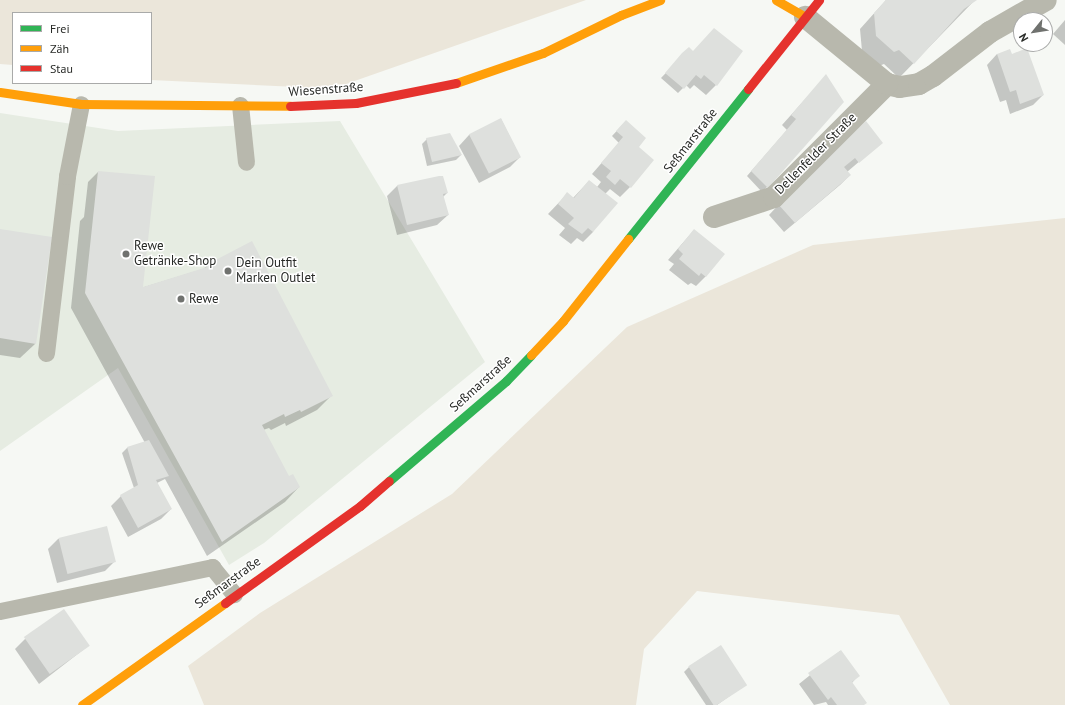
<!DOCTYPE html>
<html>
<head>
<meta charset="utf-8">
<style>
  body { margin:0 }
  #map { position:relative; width:1065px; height:705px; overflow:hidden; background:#f6f8f4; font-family:"PT Sans",sans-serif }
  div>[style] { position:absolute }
  .built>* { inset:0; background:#e6ece2 }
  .green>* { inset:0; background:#ebe6da }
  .shadow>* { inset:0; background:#0003 }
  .building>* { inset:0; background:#dee0dd; transform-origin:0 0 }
  .lane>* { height:17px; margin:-8.5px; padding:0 8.5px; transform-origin:8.5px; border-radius:8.5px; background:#b8b8ad }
  .street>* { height:22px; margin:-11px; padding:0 11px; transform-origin:11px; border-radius:11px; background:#b8b8ad }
  .fast>* { height:9px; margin:-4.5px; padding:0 4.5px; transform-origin:4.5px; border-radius:4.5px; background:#30b455 }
  .slow>* { height:9px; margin:-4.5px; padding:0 4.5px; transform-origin:4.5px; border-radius:4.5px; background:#ff9f0a }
  .jam>* { height:9px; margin:-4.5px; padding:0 4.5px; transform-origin:4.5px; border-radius:4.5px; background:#e5322d }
  .dots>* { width:11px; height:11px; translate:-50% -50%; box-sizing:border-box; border:2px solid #fff; border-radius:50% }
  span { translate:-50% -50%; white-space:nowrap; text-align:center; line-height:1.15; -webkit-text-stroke:3px #fff; paint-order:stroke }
  .street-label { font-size:13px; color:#282a27 }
  .poi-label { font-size:13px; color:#282a27 }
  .left { translate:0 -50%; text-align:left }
  .legend { position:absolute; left:12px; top:12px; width:140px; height:72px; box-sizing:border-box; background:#fff; border:1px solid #a9aaa9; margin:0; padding:5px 7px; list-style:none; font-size:12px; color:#282a27 }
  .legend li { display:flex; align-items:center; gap:8px; height:20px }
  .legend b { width:20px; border:1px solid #a9aaa9 }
  .north { position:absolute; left:1013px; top:12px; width:40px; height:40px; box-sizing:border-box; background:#fff; border:1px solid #a9aaa9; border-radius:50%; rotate:240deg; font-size:11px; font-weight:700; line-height:16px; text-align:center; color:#282a27 }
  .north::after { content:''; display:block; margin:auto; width:14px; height:18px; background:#70726f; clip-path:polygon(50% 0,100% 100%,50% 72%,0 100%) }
</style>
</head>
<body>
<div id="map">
  <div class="built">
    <i style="clip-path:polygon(0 113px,118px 131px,340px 121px,485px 362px,264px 543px,229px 565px,118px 368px,0 451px)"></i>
  </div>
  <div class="green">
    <i style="clip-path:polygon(0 0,586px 0,346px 84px,319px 88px,151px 80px,151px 13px,13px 13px,13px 65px,0 64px)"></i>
    <i style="clip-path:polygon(1065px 218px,1065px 705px,950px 705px,899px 615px,697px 591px,644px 649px,636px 705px,204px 705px,188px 666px,260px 613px,452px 494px,627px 327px,813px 245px)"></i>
  </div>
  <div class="shadow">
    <i style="clip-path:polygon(886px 0,975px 0,899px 78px,884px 64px,879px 66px,862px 51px,860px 29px)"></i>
    <i style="clip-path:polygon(1065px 20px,1065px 45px,1053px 34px)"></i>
    <i style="clip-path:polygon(689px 49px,716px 85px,706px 95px,694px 85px,690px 89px,686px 85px,678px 93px,661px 78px)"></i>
    <i style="clip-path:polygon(997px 54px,1012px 55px,1043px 95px,1033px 105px,1010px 114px,1006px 100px,1000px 102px,987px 65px)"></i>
    <i style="clip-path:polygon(826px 76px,767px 187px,762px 192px,747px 176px,787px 130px,782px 125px)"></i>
    <i style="clip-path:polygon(501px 119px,520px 157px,510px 167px,479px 183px,459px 146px,469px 135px)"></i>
    <i style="clip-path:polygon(626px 121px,637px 147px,630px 187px,620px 197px,610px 189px,605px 194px,593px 232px,583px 242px,577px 238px,571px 244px,559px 235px,565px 228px,548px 214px,567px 194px,573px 198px,589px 181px,597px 187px,601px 182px,592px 174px,619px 143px,612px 136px)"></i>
    <i style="clip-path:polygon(427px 139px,461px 155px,456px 160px,427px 166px,422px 144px)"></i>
    <i style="clip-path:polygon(881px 143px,847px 172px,850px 175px,840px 185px,784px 232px,769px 215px,795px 187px)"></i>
    <i style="clip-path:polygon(98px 172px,141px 288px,203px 269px,207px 266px,331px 396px,317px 410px,286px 426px,285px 423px,271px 430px,269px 428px,263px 430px,288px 477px,299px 487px,285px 502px,207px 556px,165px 479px,157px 483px,171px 509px,161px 519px,128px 537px,111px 506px,121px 496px,134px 488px,122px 453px,127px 448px,145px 443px,71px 308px,80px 221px,84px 217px,88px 182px)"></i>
    <i style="clip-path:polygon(442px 177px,447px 193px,443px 197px,448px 215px,437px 225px,397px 235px,387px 196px,397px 186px)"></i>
    <i style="clip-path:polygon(0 230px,50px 238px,35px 344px,20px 358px,0 355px)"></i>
    <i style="clip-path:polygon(694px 230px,706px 276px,696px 286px,691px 283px,688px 285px,669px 270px,674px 264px,668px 260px)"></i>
    <i style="clip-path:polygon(106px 527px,115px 561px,105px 571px,57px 583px,48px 549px,58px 539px)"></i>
    <i style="clip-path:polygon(25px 639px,88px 646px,39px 684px,15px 649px)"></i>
    <i style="clip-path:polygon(840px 651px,858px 676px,851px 684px,863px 705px,828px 705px,826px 702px,814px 705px,799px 684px)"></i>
    <i style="clip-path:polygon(689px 667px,745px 685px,717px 705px,706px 705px,684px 672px)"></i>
  </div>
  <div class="building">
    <i style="clip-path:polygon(886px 0,977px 0,964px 9px,914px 64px,899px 50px,894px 52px,876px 36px,874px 13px)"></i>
    <i style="clip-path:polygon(714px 28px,743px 51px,717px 86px,704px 75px,701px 79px,696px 75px,684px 89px,665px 73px,682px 53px,689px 47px,693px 51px)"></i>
    <i style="clip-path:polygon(1027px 48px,1044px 95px,1020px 104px,1016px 90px,1010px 92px,997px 54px,1010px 49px,1012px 54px)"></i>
    <i style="clip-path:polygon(826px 74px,844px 102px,768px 188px,751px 171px,796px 119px,791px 115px)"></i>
    <i style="left:501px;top:118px;width:44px;height:36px;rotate:63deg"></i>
    <i style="clip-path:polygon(626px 120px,646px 138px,639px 147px,654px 160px,631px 188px,620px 179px,615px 185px,606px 177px,611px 171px,601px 163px,623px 137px,616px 131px)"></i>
    <i style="clip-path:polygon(866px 121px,883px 143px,859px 163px,855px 158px,844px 167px,851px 175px,795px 223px,778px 204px,804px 176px)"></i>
    <i style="clip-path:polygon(450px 133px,462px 155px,432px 162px,426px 138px)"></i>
    <i style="clip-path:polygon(98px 171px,155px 176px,143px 287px,207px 267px,206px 265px,252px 241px,333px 396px,301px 412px,300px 410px,285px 417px,284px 414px,262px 425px,289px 476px,293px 474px,300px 487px,222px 542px,85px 293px)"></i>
    <i style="clip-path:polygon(439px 176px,443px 176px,448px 193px,443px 194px,449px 215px,407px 225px,397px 185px)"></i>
    <i style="clip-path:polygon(589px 180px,618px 203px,593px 232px,588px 228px,582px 234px,568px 224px,574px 218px,558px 204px,567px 192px,574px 198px)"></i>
    <i style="clip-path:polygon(0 229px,52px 237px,36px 344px,0 338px)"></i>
    <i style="clip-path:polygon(694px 229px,725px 254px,706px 277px,701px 273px,699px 276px,679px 259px,683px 254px,678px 249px)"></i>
    <i style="clip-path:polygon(149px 440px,169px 476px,156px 480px,172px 509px,138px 528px,120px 495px,138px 485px,127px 447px)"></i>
    <i style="left:107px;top:526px;width:37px;height:50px;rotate:76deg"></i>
    <i style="left:64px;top:609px;width:45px;height:49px;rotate:55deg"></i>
    <i style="left:721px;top:645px;width:48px;height:39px;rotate:57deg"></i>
    <i style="clip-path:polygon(841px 650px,860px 676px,852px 682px,867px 703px,864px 705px,837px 705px,831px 697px,828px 700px,808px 673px)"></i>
  </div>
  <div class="lane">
    <i style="left:240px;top:105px;width:57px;rotate:84deg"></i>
    <i style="left:46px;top:353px;width:178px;rotate:-83.2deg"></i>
    <i style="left:67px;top:176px;width:73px;rotate:-79deg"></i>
    <i style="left:0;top:611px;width:217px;rotate:-11.7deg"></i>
    <i style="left:212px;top:567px;width:35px;rotate:51deg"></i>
  </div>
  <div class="street">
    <i style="left:887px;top:84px;width:13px;rotate:13deg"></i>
    <i style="left:900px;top:87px;width:19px;rotate:-9deg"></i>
    <i style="left:919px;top:84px;width:16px;rotate:-30deg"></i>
    <i style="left:933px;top:76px;width:72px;rotate:-37.7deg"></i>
    <i style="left:990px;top:32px;width:64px;rotate:-29.7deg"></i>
    <i style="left:714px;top:217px;width:63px;rotate:-18.4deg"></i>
    <i style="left:774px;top:197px;width:160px;rotate:-45deg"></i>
    <i style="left:887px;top:84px;width:106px;rotate:-140.7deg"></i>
  </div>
  <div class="fast">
    <i style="left:628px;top:239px;width:192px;rotate:-51.3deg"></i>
    <i style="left:389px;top:481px;width:154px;rotate:-40.5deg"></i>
    <i style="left:506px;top:381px;width:36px;rotate:-46deg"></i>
  </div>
  <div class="slow">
    <i style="left:776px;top:0;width:34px;rotate:30deg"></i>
    <i style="left:456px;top:83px;width:92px;rotate:-19deg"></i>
    <i style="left:543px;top:53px;width:87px;rotate:-26deg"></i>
    <i style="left:621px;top:15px;width:42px;rotate:-21deg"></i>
    <i style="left:0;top:92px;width:82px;rotate:8.4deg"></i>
    <i style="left:81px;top:104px;width:209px;rotate:0.5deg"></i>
    <i style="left:531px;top:355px;width:47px;rotate:-46.7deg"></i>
    <i style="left:563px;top:321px;width:105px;rotate:-51.6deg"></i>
    <i style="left:82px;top:705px;width:176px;rotate:-35.5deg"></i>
  </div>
  <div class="jam">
    <i style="left:748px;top:89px;width:114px;rotate:-51.4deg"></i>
    <i style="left:290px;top:106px;width:66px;rotate:-2.6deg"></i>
    <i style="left:356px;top:103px;width:102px;rotate:-11.3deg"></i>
    <i style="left:225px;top:603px;width:166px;rotate:-35.7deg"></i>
    <i style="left:360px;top:506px;width:38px;rotate:-41deg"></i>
  </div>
  <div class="dots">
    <i style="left:126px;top:254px;background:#70726f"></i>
    <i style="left:228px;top:271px;background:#70726f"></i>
    <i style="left:181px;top:299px;background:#70726f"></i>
  </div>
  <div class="street-label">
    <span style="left:326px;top:90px;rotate:-4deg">Wiesenstraße</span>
    <span style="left:691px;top:141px;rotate:-52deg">Seßmarstraße</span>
    <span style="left:816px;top:154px;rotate:-45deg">Dellenfelder Straße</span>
    <span style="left:481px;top:384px;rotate:-42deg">Seßmarstraße</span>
    <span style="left:228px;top:583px;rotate:-36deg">Seßmarstraße</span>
  </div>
  <div class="poi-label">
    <span class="left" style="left:134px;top:254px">Rewe<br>Getränke-Shop</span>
    <span class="left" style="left:236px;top:271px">Dein Outfit<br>Marken Outlet</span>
    <span class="left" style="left:189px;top:299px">Rewe</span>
  </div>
  <ul class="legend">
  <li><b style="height:5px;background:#30b455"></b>Frei</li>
  <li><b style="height:5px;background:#ff9f0a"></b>Zäh</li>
  <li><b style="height:5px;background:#e5322d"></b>Stau</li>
  </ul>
  <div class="north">N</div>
</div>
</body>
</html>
